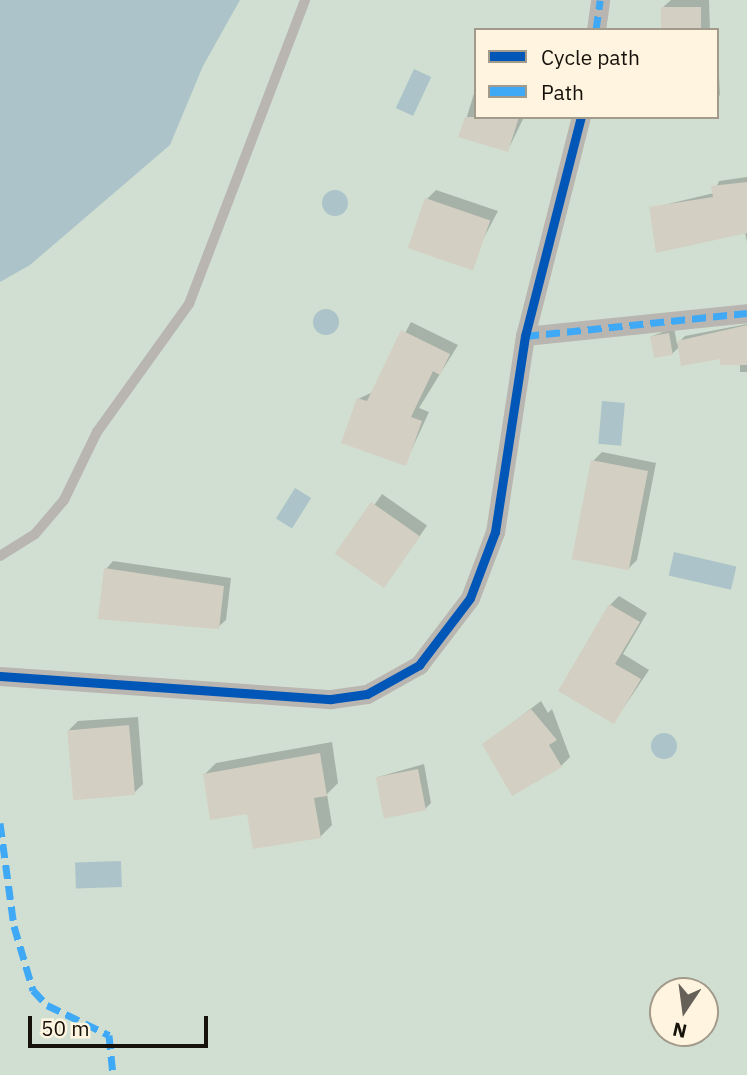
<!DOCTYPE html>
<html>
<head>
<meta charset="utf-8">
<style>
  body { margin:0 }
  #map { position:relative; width:747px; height:1075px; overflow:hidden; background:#f8f2e6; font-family:"IBM Plex Sans",sans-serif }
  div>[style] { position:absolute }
  .green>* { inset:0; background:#d0dfd1 }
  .water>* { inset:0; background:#acc4c9; transform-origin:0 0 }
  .round { border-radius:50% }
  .shadow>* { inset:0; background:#0003; transform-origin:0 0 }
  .building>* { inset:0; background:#d4cfc3; transform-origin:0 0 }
  .service>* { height:10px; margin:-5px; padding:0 5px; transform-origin:5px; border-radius:5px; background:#b9b5b0 }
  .minor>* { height:19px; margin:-9.5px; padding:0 9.5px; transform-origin:9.5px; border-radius:9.5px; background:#b9b5b0 }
  .quiet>* { height:7px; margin-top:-3.5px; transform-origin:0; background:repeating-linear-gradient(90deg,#3fa9f5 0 14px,transparent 0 21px) }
  .cycleway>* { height:9px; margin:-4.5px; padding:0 4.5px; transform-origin:4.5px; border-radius:4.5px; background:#0057b8 }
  span { translate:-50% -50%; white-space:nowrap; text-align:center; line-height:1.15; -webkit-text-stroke:7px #fff4df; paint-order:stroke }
  .legend { position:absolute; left:474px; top:28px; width:245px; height:91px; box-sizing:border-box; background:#fff4df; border:2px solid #a29a8a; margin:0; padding:9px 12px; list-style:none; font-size:21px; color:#16120b }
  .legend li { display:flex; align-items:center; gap:14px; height:35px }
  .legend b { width:35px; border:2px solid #a29a8a }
  .north { position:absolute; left:649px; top:977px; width:70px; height:70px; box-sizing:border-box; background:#fff4df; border:2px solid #a29a8a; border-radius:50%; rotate:193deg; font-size:19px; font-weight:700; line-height:28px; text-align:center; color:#16120b }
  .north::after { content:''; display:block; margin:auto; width:24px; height:32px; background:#656058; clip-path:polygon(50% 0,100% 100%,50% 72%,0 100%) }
  .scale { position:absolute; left:28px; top:1016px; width:180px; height:32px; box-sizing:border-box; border:4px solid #16120b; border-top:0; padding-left:9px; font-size:21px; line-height:24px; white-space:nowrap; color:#16120b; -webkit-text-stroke:5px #fff4df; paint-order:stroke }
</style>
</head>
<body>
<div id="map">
  <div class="green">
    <i style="clip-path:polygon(evenodd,0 0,747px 0,747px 1075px,0 1075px,0 0,476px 30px,717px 30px,717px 117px,476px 117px,476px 30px,0 0,663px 991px,705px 991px,705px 1033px,663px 1033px,663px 991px)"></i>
  </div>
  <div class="water">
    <i style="clip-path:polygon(0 0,240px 0,203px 66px,170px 145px,30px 265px,0 282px)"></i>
    <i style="left:414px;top:69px;width:19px;height:43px;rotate:25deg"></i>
    <i class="round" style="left:322px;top:190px;width:26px;height:26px"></i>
    <i class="round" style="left:313px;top:309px;width:26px;height:26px"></i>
    <i style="left:602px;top:401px;width:23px;height:43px;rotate:5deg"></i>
    <i style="left:295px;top:488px;width:19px;height:36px;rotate:32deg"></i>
    <i style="left:674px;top:552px;width:64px;height:24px;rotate:13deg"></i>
    <i class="round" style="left:651px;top:733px;width:26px;height:26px"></i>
    <i style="left:121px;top:861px;width:26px;height:46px;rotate:88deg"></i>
  </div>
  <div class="shadow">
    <i style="clip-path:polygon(671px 0,709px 0,710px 30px,663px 30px,662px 8px)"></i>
    <i style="clip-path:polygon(717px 40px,720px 95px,717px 98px)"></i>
    <i style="clip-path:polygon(476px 87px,476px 117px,524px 117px,508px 150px,461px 136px)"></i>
    <i style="clip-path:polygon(747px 177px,747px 242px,745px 232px,651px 208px,714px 193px,719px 181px)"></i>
    <i style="clip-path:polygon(436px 190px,498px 211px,468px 268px,427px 199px)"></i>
    <i style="clip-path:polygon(411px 322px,458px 345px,419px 408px,429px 412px,405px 464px,358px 399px,373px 392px)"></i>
    <i style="clip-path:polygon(747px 324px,747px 372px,740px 372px,740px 363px,680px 346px,672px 354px,652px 336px,674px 328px,677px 344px,685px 336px)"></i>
    <i style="clip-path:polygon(602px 452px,656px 463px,637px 560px,628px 569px,593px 461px)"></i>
    <i style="left:382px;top:494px;width:55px;height:74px;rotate:35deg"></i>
    <i style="clip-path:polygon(113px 561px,231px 578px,226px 620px,218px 627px,106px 569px)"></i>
    <i style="clip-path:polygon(619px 596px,647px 613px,623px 654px,649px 670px,614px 722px,610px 605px)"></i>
    <i style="clip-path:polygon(541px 701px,548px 713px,552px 709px,570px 757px,561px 766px,484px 744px)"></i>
    <i style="clip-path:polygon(138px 717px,143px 784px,134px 793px,69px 730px,78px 721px)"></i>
    <i style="clip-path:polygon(332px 742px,338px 783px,327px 794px,332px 825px,320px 837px,248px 812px,205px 774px,216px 763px)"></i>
    <i style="clip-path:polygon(424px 764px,431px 803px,425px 809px,378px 777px)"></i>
  </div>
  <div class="building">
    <i style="left:701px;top:7px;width:23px;height:40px;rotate:90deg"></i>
    <i style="clip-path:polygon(465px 117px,519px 117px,508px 152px,458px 137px)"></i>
    <i style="clip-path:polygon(747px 182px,747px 233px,656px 253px,649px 207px,713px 197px,711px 186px)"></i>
    <i style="left:425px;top:198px;width:69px;height:53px;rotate:19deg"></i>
    <i style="clip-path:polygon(747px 325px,747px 365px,720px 365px,720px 359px,681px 366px,677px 341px)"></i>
    <i style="clip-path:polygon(401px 330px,450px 354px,440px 375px,433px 371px,411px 417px,422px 421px,406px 466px,341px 443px,357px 398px,367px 401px)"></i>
    <i style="left:669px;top:333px;width:22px;height:19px;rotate:80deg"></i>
    <i style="left:591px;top:460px;width:58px;height:101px;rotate:11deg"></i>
    <i style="left:371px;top:502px;width:60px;height:63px;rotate:35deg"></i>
    <i style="clip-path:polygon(104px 568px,224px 586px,219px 629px,98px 619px)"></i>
    <i style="clip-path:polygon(609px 604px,640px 622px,615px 664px,641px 679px,614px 724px,558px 691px)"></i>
    <i style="clip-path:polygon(531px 709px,557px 740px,549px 745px,562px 767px,512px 796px,482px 744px)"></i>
    <i style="left:129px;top:725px;width:70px;height:62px;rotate:85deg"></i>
    <i style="clip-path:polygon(320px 753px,327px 796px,314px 798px,321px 838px,253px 849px,247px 814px,210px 820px,203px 774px)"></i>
    <i style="left:418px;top:769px;width:42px;height:43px;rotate:79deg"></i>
  </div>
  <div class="service">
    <i style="left:0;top:556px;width:41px;rotate:-32.2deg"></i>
    <i style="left:35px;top:534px;width:45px;rotate:-49.5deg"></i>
    <i style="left:64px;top:500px;width:76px;rotate:-64.1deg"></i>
    <i style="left:97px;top:432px;width:158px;rotate:-54.3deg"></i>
    <i style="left:189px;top:304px;width:325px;rotate:-69.1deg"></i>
  </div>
  <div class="minor">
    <i style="left:596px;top:30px;width:30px;rotate:-82deg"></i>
    <i style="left:525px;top:336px;width:223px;rotate:-5.9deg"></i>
    <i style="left:0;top:676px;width:332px;rotate:4deg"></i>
    <i style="left:331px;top:699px;width:36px;rotate:-8deg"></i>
    <i style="left:367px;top:694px;width:60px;rotate:-29.1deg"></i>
    <i style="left:419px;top:665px;width:84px;rotate:-52.7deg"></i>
    <i style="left:470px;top:598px;width:71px;rotate:-69.3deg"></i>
    <i style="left:495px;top:532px;width:198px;rotate:-81.3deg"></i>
    <i style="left:525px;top:336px;width:226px;rotate:-75.7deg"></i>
  </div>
  <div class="quiet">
    <i style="left:596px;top:30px;width:30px;rotate:-82deg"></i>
    <i style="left:525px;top:336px;width:223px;rotate:-5.9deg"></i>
    <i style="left:0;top:823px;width:104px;rotate:82.3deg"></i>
    <i style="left:14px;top:926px;width:67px;rotate:73.5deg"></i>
    <i style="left:33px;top:990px;width:21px;rotate:47deg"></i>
    <i style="left:47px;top:1005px;width:69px;rotate:25.8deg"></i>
    <i style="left:109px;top:1035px;width:40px;rotate:84.3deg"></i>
  </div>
  <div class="cycleway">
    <i style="left:0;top:676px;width:332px;rotate:4deg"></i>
    <i style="left:331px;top:699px;width:36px;rotate:-8deg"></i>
    <i style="left:367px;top:694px;width:60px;rotate:-29.1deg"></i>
    <i style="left:419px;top:665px;width:84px;rotate:-52.7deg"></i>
    <i style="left:470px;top:598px;width:71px;rotate:-69.3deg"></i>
    <i style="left:495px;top:532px;width:198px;rotate:-81.3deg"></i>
    <i style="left:525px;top:336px;width:226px;rotate:-75.7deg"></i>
  </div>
  <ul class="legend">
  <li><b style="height:9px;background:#0057b8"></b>Cycle path</li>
  <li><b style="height:9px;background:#3fa9f5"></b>Path</li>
  </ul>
  <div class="north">N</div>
  <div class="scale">50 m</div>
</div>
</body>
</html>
